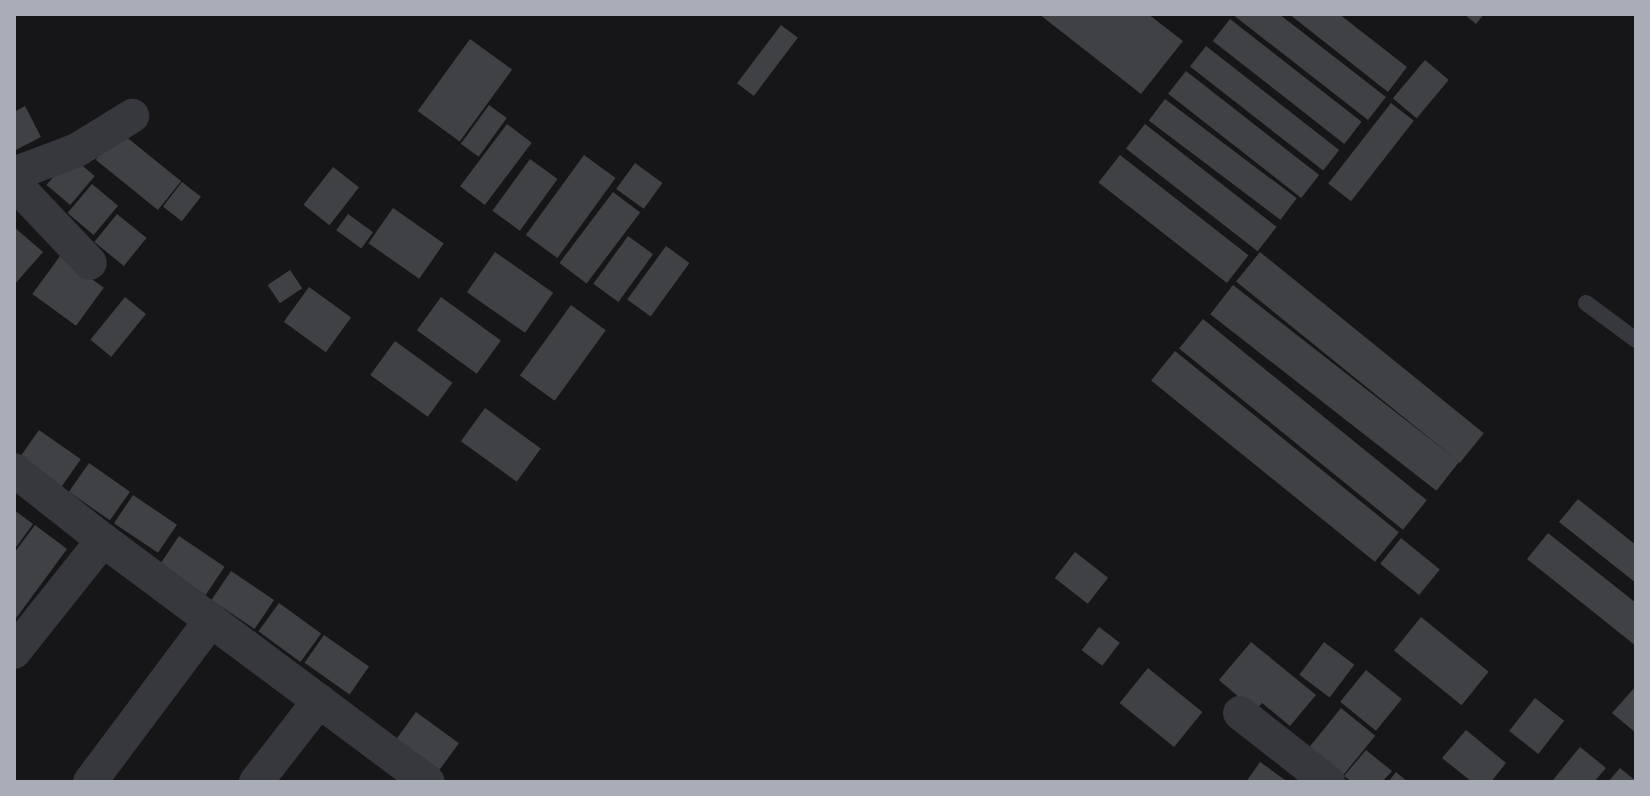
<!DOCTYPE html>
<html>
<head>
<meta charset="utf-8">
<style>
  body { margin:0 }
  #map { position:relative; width:1650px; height:796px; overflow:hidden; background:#161618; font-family:Ubuntu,sans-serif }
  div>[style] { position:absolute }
  .building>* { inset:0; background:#404145; transform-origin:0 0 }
  .lane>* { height:16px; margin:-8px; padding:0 8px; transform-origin:8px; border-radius:8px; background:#37383d }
  .street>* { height:34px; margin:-17px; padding:0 17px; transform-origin:17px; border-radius:17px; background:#37383d }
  span { translate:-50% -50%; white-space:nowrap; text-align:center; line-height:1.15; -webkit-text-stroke:7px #111113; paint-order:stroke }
  .frame { position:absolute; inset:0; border:16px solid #a8adb8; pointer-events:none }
</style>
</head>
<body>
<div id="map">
  <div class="building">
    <i style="clip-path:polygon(1039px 14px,1148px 14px,1183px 41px,1141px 94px)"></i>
    <i style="clip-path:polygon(1232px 14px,1279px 14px,1386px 97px,1368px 120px)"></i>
    <i style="clip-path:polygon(1289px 14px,1339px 14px,1407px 67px,1388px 92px)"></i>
    <i style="clip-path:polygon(1464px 14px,1484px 14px,1476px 24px)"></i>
    <i style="left:1230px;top:19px;width:167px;height:28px;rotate:38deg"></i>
    <i style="left:781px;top:25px;width:21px;height:73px;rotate:37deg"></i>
    <i style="left:470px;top:39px;width:52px;height:89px;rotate:36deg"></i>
    <i style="left:1206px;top:46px;width:169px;height:26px;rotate:38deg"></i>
    <i style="left:1425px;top:60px;width:31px;height:50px;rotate:40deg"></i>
    <i style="left:1186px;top:71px;width:169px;height:29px;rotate:38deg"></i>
    <i style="left:1165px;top:99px;width:165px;height:27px;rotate:37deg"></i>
    <i style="left:1391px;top:103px;width:29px;height:102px;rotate:38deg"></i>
    <i style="left:489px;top:105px;width:22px;height:48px;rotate:36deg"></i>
    <i style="clip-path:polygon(25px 106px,41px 137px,14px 151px,14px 112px)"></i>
    <i style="left:507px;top:124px;width:31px;height:78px;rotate:37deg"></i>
    <i style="left:1145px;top:124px;width:167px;height:31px;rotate:38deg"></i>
    <i style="left:119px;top:131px;width:80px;height:37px;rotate:39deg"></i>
    <i style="left:584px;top:155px;width:39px;height:99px;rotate:36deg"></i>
    <i style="left:1120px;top:155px;width:163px;height:35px;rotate:38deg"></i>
    <i style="left:71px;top:156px;width:31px;height:38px;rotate:40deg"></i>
    <i style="left:530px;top:159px;width:34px;height:64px;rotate:36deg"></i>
    <i style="left:635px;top:163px;width:34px;height:32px;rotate:36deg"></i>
    <i style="left:333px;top:167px;width:33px;height:48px;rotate:38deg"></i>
    <i style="left:182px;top:182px;width:24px;height:31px;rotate:38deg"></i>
    <i style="left:92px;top:184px;width:34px;height:38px;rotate:40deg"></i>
    <i style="left:613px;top:192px;width:34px;height:89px;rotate:37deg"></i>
    <i style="left:393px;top:208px;width:62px;height:43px;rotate:35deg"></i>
    <i style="left:117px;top:214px;width:38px;height:36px;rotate:39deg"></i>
    <i style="left:348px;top:214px;width:31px;height:20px;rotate:36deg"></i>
    <i style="clip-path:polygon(14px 227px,43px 252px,14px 285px)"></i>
    <i style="left:628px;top:236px;width:31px;height:59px;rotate:36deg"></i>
    <i style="left:666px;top:246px;width:29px;height:66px;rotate:36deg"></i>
    <i style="left:495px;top:252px;width:71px;height:49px;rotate:35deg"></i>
    <i style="left:1260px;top:252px;width:288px;height:38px;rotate:39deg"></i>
    <i style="left:60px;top:256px;width:54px;height:47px;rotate:36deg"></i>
    <i style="left:290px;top:270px;width:22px;height:27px;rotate:56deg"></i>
    <i style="left:1233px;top:285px;width:287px;height:37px;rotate:38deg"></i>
    <i style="left:309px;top:287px;width:52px;height:43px;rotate:36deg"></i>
    <i style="left:125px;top:297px;width:27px;height:55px;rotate:39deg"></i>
    <i style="left:441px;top:297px;width:74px;height:41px;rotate:36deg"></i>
    <i style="left:571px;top:305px;width:43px;height:87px;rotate:36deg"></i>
    <i style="left:1203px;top:319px;width:288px;height:38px;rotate:39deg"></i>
    <i style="left:395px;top:341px;width:71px;height:42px;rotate:36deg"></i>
    <i style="left:1175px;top:351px;width:288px;height:38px;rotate:39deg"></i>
    <i style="left:485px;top:408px;width:69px;height:41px;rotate:36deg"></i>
    <i style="left:39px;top:430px;width:51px;height:34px;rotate:35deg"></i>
    <i style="left:89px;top:463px;width:50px;height:35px;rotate:35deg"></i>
    <i style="left:133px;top:495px;width:53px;height:34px;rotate:34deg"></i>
    <i style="clip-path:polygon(1578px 499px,1636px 545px,1636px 583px,1559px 522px)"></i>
    <i style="clip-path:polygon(14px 510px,33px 524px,14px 550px)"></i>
    <i style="clip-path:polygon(35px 525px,67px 549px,14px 621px,14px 553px)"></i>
    <i style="clip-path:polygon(1548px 533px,1636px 603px,1636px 646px,1527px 559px)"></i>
    <i style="left:179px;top:536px;width:55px;height:34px;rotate:34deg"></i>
    <i style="left:1401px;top:538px;width:50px;height:33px;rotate:39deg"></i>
    <i style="left:1075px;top:552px;width:42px;height:33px;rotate:38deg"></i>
    <i style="left:231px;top:571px;width:52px;height:35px;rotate:34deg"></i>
    <i style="left:279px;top:603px;width:52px;height:35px;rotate:36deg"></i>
    <i style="left:1421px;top:617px;width:87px;height:43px;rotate:39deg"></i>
    <i style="left:1099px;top:627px;width:26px;height:29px;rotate:37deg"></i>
    <i style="left:324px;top:635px;width:55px;height:34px;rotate:35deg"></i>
    <i style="clip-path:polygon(1251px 642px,1316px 695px,1290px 726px,1262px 703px,1255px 711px,1219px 680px)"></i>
    <i style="left:1324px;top:642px;width:38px;height:41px;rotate:37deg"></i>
    <i style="left:1148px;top:668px;width:70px;height:45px;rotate:39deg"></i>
    <i style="left:1366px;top:670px;width:46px;height:41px;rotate:39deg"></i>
    <i style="clip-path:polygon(1636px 686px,1636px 733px,1612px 713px)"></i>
    <i style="left:1535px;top:698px;width:37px;height:42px;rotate:38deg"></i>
    <i style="left:1341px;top:708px;width:44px;height:55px;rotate:39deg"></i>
    <i style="left:416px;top:712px;width:53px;height:33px;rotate:36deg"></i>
    <i style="clip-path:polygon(1466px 730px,1506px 763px,1491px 782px,1472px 782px,1442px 758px)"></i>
    <i style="clip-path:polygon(1580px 747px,1606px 768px,1594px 782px,1556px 782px,1553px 780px)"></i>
    <i style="clip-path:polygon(1366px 750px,1392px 771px,1382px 782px,1352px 782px,1344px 776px)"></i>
    <i style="clip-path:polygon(1260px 762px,1288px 782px,1246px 782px)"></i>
    <i style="clip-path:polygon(1620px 768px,1636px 781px,1636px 782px,1608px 782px)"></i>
    <i style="clip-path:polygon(1396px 772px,1408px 782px,1388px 782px)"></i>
  </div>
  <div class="lane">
    <i style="left:1586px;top:303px;width:62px;rotate:36.5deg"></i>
  </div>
  <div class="street">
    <i style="left:14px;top:174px;width:67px;rotate:-20.9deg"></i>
    <i style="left:77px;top:150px;width:65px;rotate:-31.7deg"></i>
    <i style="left:14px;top:183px;width:110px;rotate:46.5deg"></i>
    <i style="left:14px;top:470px;width:113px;rotate:38.2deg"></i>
    <i style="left:103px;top:540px;width:143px;rotate:128.5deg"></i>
    <i style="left:103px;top:540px;width:405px;rotate:36.7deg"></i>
    <i style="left:1240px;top:713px;width:112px;rotate:38.1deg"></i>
    <i style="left:90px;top:782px;width:202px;rotate:-53.2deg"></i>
    <i style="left:256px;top:782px;width:103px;rotate:-52.1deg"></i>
  </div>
  <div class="frame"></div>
</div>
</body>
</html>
